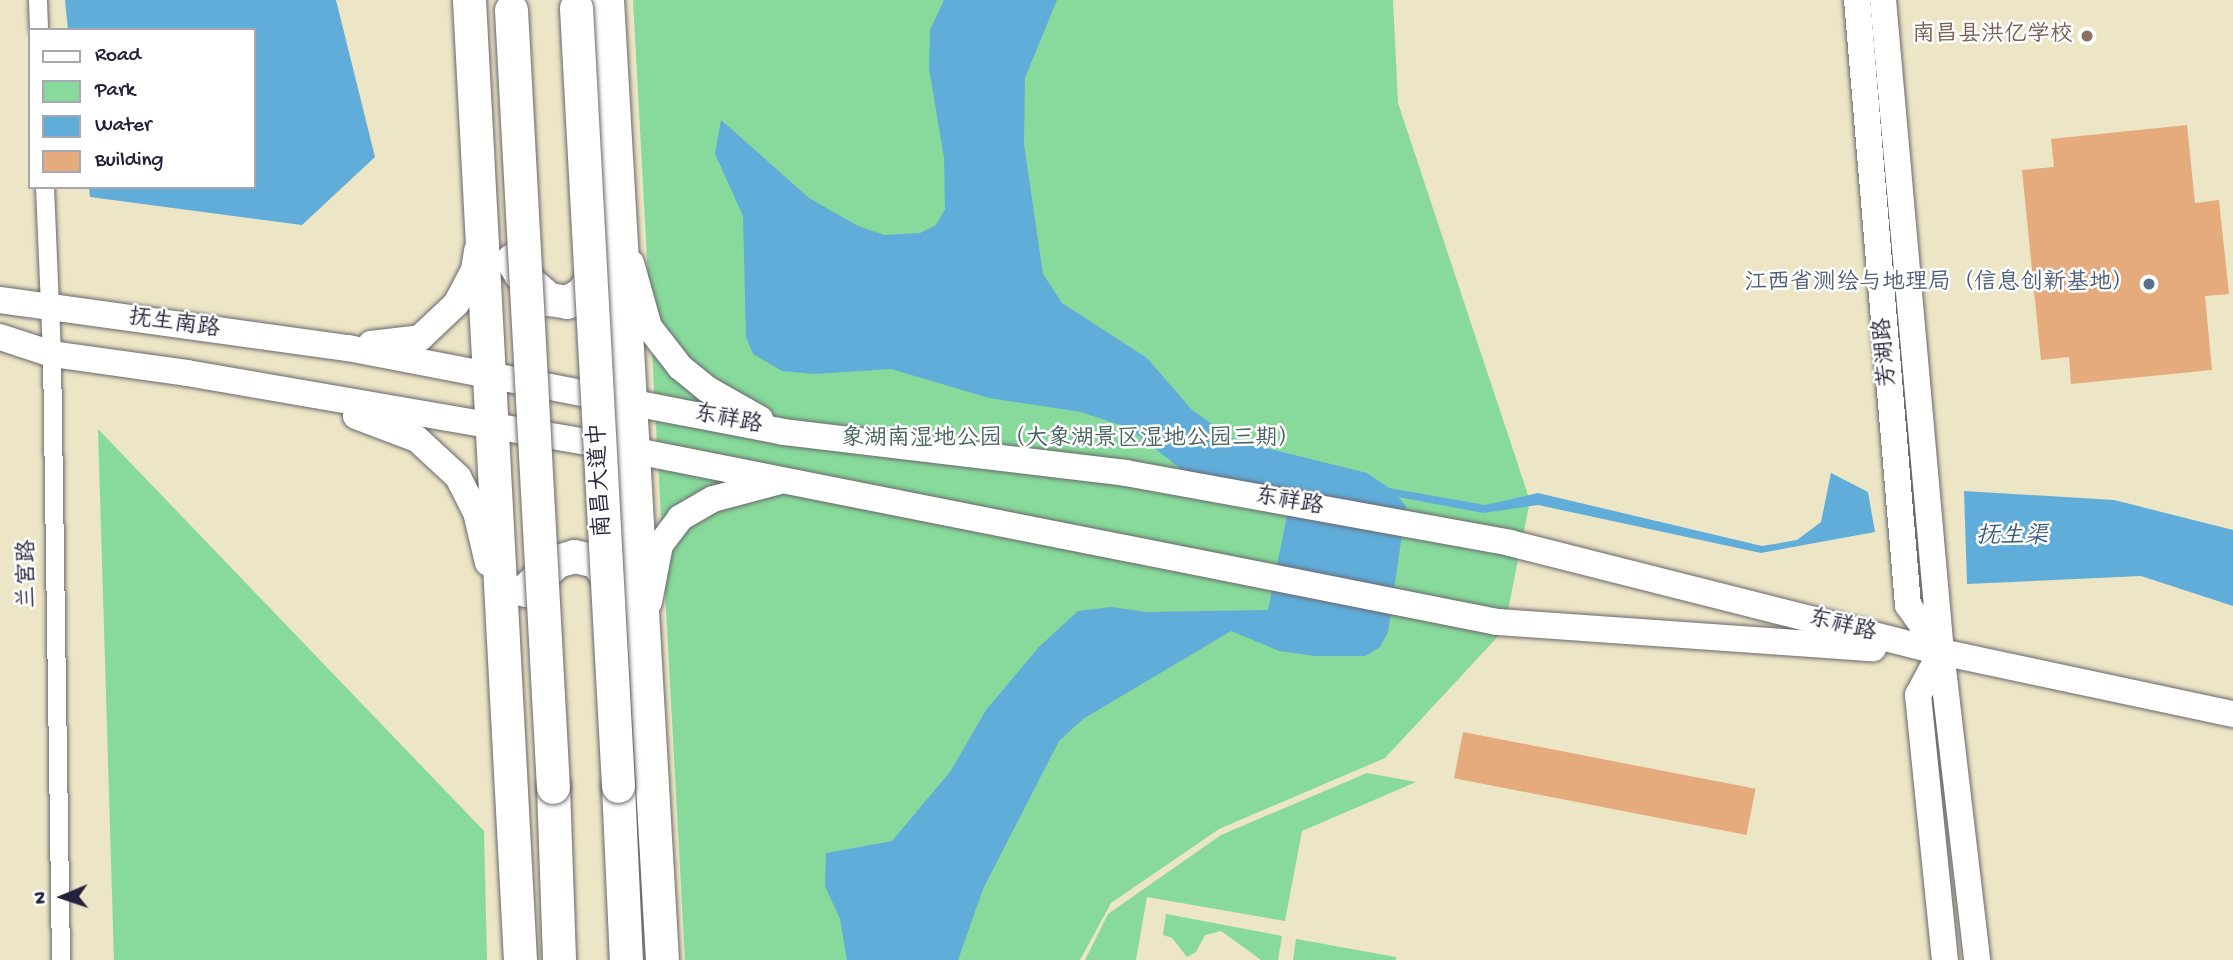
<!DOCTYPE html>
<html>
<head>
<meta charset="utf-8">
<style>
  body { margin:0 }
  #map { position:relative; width:2233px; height:960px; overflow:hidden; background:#ece5c6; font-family:"Gochi Hand","LXGW WenKai TC",sans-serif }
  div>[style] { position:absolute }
  .green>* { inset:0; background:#87da9b }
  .water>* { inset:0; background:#60adda }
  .building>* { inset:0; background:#e6ab7d; transform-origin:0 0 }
  .roads { filter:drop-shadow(0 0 2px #69666c) drop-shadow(0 0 2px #69666c) }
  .street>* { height:18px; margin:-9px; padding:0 9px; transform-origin:9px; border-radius:9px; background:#fff }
  .secondary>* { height:26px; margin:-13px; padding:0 13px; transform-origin:13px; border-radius:13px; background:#fff }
  .highway>* { height:33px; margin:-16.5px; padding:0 16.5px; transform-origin:16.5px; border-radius:16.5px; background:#fff }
  .bridges { filter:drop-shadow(0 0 2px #69666c) drop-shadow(0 0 2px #69666c) }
  .highway-bridge>* { height:33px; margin:-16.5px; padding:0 16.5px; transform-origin:16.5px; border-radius:16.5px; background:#fff }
  .dots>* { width:19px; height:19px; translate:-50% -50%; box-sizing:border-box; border:4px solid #fff; border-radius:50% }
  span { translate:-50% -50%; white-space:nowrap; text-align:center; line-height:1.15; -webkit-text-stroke:5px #fff; paint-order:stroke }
  .education-label { font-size:23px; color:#785e54 }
  .right { translate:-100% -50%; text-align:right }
  .service-label { font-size:23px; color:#4e5e75 }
  .street-label { font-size:23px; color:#22223b }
  .park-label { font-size:23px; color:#45625d }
  .water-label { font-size:24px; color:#3b5a7b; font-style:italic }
  .legend { position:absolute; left:28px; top:28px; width:228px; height:161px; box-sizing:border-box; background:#fff; border:2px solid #a7a7b1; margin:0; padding:9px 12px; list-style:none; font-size:21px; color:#22223b }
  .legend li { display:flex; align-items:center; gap:14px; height:35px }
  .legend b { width:35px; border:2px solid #a7a7b1 }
  .north { position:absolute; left:28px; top:862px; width:70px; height:70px; -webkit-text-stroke:5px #fff; paint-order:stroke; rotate:268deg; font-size:19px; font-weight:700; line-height:28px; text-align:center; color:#22223b }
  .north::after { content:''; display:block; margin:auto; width:24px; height:32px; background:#22223b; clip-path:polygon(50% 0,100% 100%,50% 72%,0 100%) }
</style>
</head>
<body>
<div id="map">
  <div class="green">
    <i style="clip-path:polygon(633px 0,1393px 0,1398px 103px,1530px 501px,1504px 630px,1385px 758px,1219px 829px,1111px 903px,1080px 960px,685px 960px)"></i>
    <i style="clip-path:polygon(98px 429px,484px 831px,487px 960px,114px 960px)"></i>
    <i style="clip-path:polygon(1367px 773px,1416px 782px,1302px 831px,1285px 921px,1147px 897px,1136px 960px,1085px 960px,1108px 914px,1221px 835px)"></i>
    <i style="clip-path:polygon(1166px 914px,1282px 936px,1278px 960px,1261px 960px,1221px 931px,1205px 935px,1196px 952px,1187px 957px,1172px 938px,1163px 935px)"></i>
    <i style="clip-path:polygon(1296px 939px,1396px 957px,1396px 960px,1293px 960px)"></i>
  </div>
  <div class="water">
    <i style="clip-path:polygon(65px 0,336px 0,375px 157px,302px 225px,90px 197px,89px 187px,254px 187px,254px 30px,68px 30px)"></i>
    <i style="clip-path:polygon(944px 0,1057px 0,1025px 78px,1024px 144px,1043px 274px,1062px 303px,1147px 358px,1192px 410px,1237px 441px,1367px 473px,1389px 488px,1485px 505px,1538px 493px,1762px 546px,1797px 540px,1821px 522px,1831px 473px,1868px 492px,1875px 532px,1761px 553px,1538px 505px,1483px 513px,1398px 497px,1406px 506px,1388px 632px,1380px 647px,1365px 656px,1315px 656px,1279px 651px,1231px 631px,1083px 719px,1059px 741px,983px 889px,958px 960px,847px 960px,840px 919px,825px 886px,826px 853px,892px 841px,950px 772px,986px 710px,1039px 647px,1078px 611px,1111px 607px,1147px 612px,1268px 610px,1291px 496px,1182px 470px,1129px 428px,1081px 412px,989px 398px,891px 369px,814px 374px,782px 371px,753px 354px,746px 337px,743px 216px,715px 154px,721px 120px,809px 198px,858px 226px,884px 235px,920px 233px,936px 225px,945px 209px,944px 158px,929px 68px,930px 30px)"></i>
    <i style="clip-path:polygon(1964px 491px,2114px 500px,2233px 530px,2233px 606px,2141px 576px,1967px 584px)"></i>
  </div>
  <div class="building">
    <i style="clip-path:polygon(2187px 125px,2195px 203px,2219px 200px,2229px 294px,2205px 296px,2212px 370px,2071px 384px,2069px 357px,2041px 360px,2022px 170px,2054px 167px,2051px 139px)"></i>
    <i style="left:1463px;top:732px;width:298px;height:47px;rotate:11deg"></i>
  </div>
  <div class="roads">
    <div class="street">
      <i style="left:38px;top:0;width:30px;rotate:88deg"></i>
      <i style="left:45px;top:187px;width:167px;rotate:87.6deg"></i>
      <i style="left:52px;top:354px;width:606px;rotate:89.15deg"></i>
    </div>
    <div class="secondary">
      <i style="left:1857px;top:0;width:607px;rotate:85.18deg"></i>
      <i style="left:1908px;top:605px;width:57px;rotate:54.9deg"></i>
      <i style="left:1941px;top:652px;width:49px;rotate:118.1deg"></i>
      <i style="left:1918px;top:695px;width:266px;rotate:84.2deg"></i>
      <i style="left:1883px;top:0;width:655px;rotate:84.92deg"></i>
      <i style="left:1941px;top:652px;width:310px;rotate:83.3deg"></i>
      <i style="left:631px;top:263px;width:66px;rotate:74.3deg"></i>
      <i style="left:649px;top:327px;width:51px;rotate:52.2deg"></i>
      <i style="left:680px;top:367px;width:35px;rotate:39deg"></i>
      <i style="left:707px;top:389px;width:61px;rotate:29.5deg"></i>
      <i style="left:0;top:300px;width:351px;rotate:7.9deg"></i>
      <i style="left:348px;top:348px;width:443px;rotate:10.9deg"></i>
      <i style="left:783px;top:432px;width:345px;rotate:6.8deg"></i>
      <i style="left:1126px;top:473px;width:390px;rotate:10.3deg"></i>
      <i style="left:1510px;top:543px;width:445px;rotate:14.2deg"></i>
      <i style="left:1941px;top:652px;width:299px;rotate:12deg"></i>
      <i style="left:0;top:337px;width:55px;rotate:18.1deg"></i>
      <i style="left:52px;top:354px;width:136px;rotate:8deg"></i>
      <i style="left:187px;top:373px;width:451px;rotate:9.8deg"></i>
      <i style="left:631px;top:450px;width:883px;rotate:11.23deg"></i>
      <i style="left:1497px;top:622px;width:377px;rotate:4deg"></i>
      <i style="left:371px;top:344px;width:49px;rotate:-7deg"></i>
      <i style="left:420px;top:338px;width:50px;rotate:-43.4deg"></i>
      <i style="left:456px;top:304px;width:38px;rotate:-62deg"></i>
      <i style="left:474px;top:270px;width:20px;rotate:-81deg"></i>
      <i style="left:356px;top:416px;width:65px;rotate:20.7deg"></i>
      <i style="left:417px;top:439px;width:56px;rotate:42.8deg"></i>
      <i style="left:458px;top:477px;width:39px;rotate:63deg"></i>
      <i style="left:476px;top:512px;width:52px;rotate:76.8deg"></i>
      <i style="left:649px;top:602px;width:58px;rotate:-79.1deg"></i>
      <i style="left:660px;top:545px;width:34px;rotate:-53deg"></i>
      <i style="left:680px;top:518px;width:38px;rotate:-30deg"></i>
      <i style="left:713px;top:499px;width:66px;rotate:-14.9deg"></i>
    </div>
    <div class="highway">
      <i style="left:469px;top:0;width:961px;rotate:86.96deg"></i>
      <i style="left:607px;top:0;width:962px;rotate:86.72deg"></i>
      <i style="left:512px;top:260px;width:17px;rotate:59deg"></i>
      <i style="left:521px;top:275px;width:37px;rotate:41deg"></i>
      <i style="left:549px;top:299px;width:18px;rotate:9deg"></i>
      <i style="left:567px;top:302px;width:16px;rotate:-30deg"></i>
      <i style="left:581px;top:294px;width:36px;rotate:-52deg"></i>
      <i style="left:525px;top:590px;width:43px;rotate:-42.2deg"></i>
      <i style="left:557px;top:561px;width:18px;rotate:-16deg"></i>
      <i style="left:574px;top:556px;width:23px;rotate:13deg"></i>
      <i style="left:596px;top:561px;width:37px;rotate:54deg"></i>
      <i style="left:618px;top:786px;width:174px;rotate:87.4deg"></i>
      <i style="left:553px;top:787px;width:173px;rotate:88deg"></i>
    </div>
  </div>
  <div class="bridges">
    <div class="highway-bridge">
      <i style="left:576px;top:8px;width:779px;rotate:86.91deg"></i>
      <i style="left:511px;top:10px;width:778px;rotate:86.91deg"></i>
    </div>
  </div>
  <div class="dots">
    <i style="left:2087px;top:36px;background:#8d6e63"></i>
    <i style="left:2149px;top:284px;background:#5c6f8a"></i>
  </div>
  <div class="education-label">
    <span class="right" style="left:2073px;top:36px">南昌县洪亿学校</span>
  </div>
  <div class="service-label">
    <span class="right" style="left:2135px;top:284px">江西省测绘与地理局（信息创新基地）</span>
  </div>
  <div class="street-label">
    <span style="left:174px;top:325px;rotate:8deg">抚生南路</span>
    <span style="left:1887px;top:352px;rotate:-95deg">芳湖路</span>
    <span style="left:728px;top:421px;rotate:11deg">东祥路</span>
    <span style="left:602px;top:480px;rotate:-93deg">南昌大道中</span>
    <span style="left:1289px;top:503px;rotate:10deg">东祥路</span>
    <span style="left:29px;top:574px;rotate:-90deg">兰宫路</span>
    <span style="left:1842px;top:627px;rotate:14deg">东祥路</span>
  </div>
  <div class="park-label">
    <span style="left:1071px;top:440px">象湖南湿地公园（大象湖景区湿地公园三期）</span>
  </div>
  <div class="water-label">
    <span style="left:2012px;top:538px">抚生渠</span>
  </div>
  <ul class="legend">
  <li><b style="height:9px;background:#fff"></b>Road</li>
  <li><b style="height:19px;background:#87da9b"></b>Park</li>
  <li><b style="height:19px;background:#60adda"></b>Water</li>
  <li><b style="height:19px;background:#e6ab7d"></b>Building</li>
  </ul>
  <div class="north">N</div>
</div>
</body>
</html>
